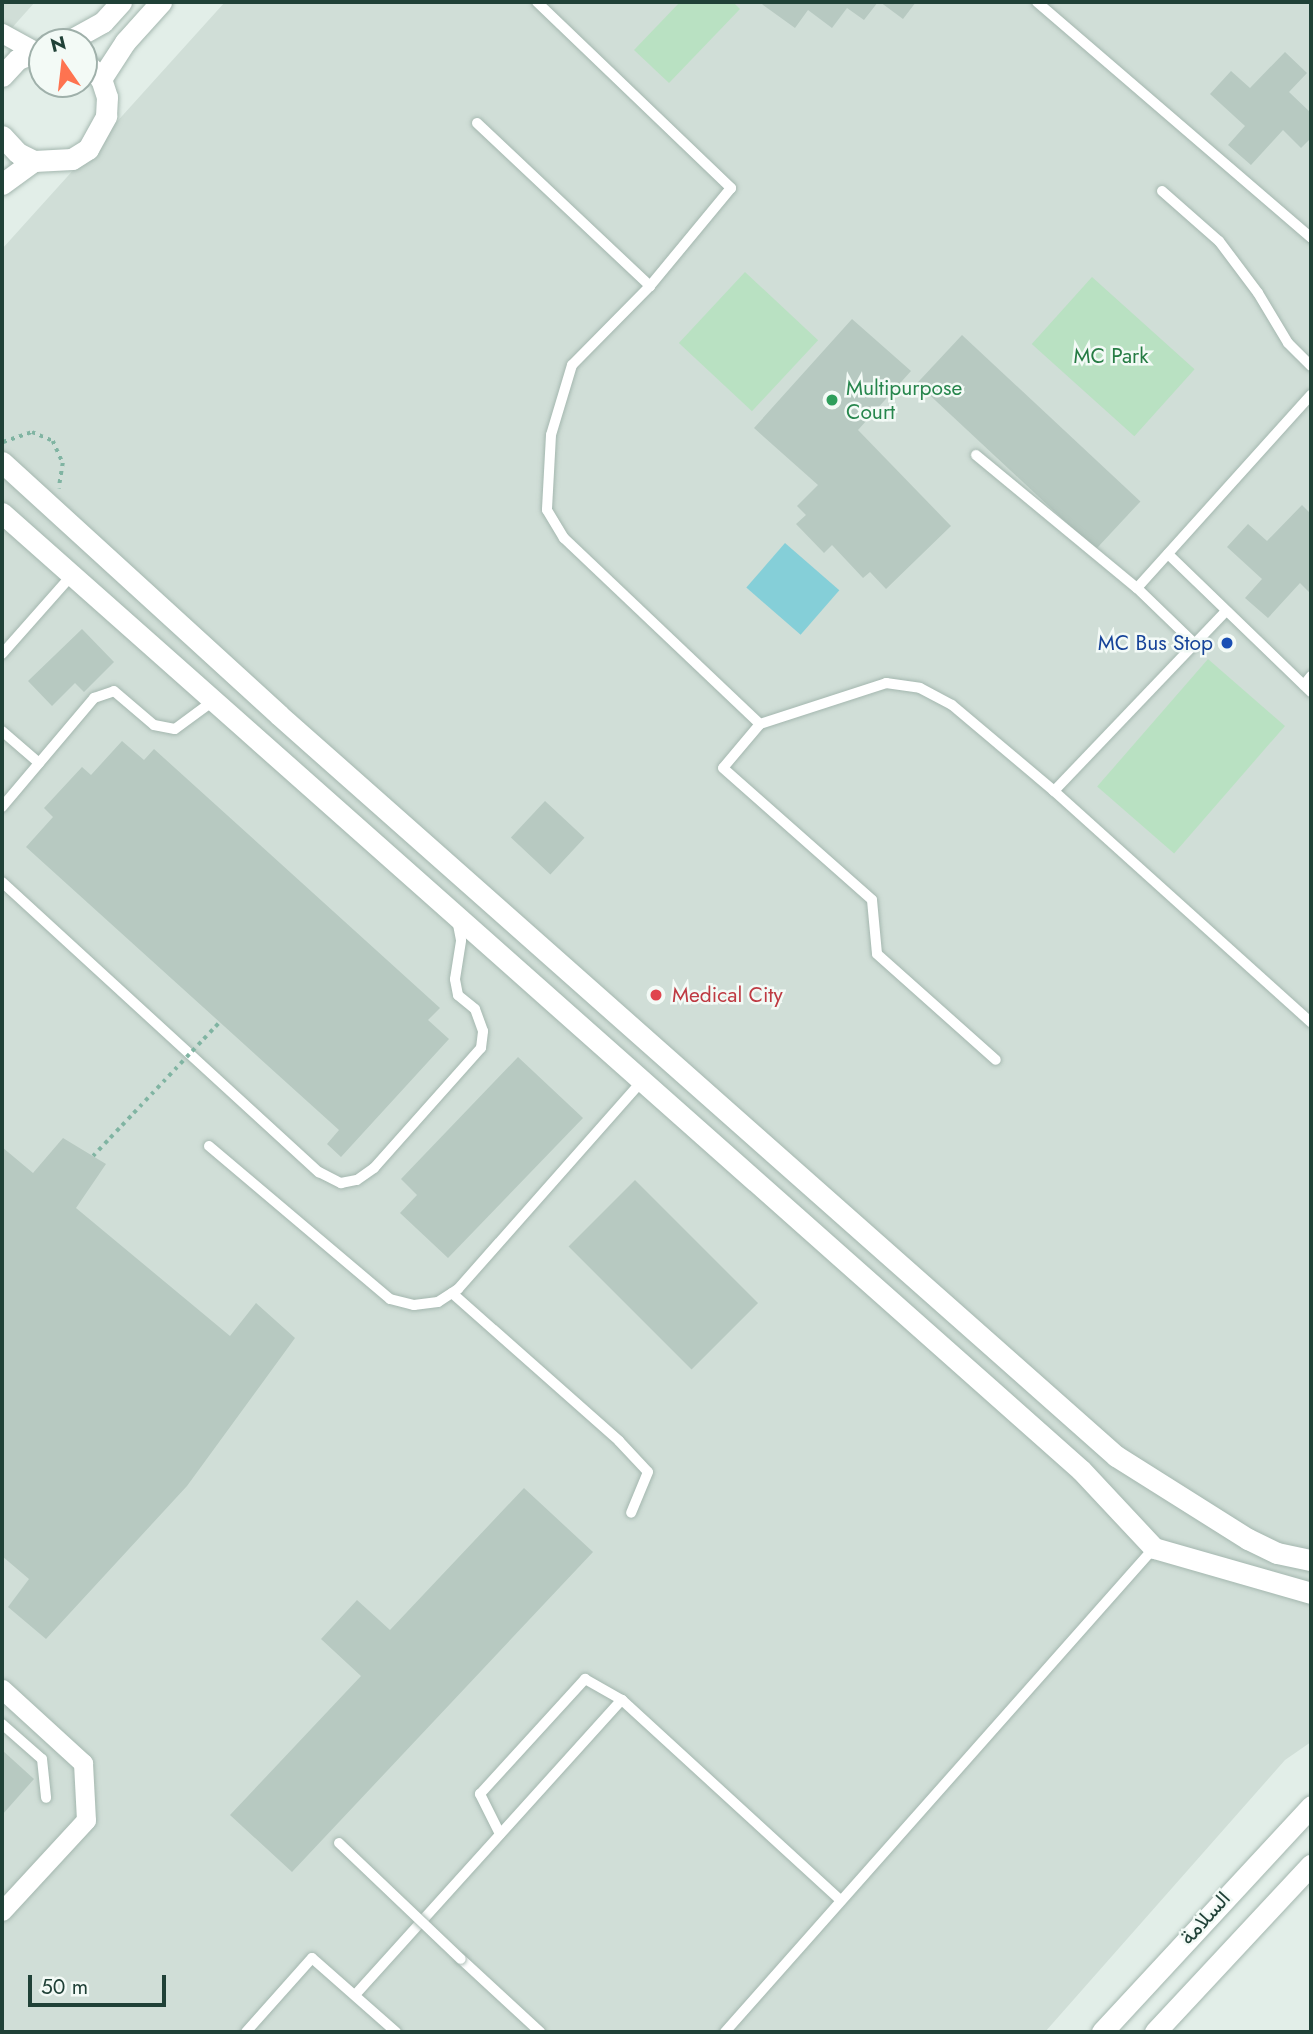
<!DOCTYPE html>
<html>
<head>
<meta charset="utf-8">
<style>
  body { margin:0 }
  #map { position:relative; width:1313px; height:2034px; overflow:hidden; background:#e2eee8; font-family:Jost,Vazirmatn,sans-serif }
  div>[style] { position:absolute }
  .built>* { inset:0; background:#d0ded7 }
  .green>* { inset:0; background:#b9e1c2; transform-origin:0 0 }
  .water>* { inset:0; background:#85cfd8; transform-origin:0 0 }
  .building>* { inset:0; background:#b7c9c1; transform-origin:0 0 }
  .path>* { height:3.5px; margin-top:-1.75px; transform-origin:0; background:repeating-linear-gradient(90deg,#80b4a2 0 3.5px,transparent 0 8.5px) }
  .roads { filter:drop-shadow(0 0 2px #a4b7af) drop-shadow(0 0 2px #a4b7af) }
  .lane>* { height:10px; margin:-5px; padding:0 5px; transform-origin:5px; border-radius:5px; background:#fff }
  .street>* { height:19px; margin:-9.5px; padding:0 9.5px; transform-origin:9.5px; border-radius:9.5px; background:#fff }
  .secondary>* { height:21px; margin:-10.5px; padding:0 10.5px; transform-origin:10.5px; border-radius:10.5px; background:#fff }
  .path-bridge>* { height:3.5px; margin-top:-1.75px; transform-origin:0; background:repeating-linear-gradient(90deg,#80b4a2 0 3.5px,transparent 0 8.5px) }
  .bridges { filter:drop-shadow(0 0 2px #a4b7af) drop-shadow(0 0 2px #a4b7af) }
  .lane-bridge>* { height:10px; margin:-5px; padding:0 5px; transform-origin:5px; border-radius:5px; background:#fff }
  .dots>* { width:19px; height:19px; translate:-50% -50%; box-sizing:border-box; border:4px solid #f3faf6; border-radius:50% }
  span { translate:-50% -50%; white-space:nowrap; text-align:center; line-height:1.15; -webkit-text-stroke:5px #f3faf6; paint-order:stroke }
  .park-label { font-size:21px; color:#267c44 }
  .leisure-label { font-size:21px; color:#27864d }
  .left { translate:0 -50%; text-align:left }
  .transit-label { font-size:21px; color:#164399 }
  .right { translate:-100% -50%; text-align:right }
  .health-label { font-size:21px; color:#be3a42 }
  .street-label { font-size:21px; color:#204137 }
  .frame { position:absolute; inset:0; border:4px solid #204137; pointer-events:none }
  .north { position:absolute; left:28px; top:28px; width:70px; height:70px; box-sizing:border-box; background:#f3faf6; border:2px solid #9fb0aa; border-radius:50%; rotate:346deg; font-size:19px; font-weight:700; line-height:28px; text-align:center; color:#204137 }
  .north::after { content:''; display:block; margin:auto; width:24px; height:32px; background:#fe7350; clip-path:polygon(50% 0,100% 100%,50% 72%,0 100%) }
  .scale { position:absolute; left:28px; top:1975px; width:138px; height:32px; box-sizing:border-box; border:4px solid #204137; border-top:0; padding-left:9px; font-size:21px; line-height:24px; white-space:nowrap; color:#204137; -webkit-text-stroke:5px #f3faf6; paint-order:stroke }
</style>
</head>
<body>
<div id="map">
  <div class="built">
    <i style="clip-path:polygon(2px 2px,35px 2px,2px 39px)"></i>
    <i style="clip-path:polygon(225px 2px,1311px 2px,1311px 1742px,1285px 1760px,1045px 2032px,2px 2032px,2px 249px)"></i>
  </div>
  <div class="green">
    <i style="clip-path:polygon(680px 2px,733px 2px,740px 9px,669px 83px,634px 50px)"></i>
    <i style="left:745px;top:272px;width:100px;height:97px;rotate:43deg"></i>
    <i style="left:1092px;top:277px;width:138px;height:90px;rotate:42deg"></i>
    <i style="left:1208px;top:659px;width:102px;height:169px;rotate:41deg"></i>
  </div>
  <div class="water">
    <i style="left:785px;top:543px;width:72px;height:59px;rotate:41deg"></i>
  </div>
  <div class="building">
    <i style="clip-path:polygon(759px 2px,878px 2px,864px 20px,847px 8px,832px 28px,808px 10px,795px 28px)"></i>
    <i style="clip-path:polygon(880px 2px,916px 2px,903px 19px)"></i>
    <i style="clip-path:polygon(1285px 52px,1307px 73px,1289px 92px,1311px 113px,1311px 138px,1301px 148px,1283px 130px,1251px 165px,1228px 145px,1245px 126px,1210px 94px,1231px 71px,1250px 88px)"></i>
    <i style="clip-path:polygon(852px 319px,911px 371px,858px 430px,951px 526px,886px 589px,870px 572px,863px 578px,832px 545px,824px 553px,796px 524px,806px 515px,797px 506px,818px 485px,754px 428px)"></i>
    <i style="left:962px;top:335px;width:244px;height:66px;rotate:43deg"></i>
    <i style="clip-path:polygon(1302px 505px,1311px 514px,1311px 594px,1300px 583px,1268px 618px,1245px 598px,1262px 579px,1227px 547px,1248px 524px,1267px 541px)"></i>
    <i style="clip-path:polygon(82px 629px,114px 662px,84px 692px,75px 683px,52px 706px,28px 681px)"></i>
    <i style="clip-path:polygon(122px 741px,144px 760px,154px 749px,440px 1008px,428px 1020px,449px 1039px,341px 1157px,327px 1144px,339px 1130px,26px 847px,53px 817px,44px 808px,82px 767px,91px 775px)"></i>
    <i style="left:545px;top:801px;width:54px;height:50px;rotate:43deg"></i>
    <i style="clip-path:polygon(518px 1057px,583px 1118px,448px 1258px,400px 1213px,417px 1195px,401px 1179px)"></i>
    <i style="clip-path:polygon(63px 1138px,106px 1164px,76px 1208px,230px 1336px,256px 1303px,295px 1338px,187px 1486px,46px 1639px,8px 1607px,29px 1579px,2px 1556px,2px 1147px,33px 1173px)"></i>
    <i style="left:635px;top:1180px;width:174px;height:94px;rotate:45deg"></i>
    <i style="clip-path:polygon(524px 1488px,593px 1552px,292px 1872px,230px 1815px,361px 1676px,321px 1639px,357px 1600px,390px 1630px)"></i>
    <i style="clip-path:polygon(2px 1750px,34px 1779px,2px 1815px)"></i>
  </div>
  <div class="path">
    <i style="left:3px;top:442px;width:31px;rotate:-19deg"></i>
    <i style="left:32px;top:432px;width:23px;rotate:23deg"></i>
    <i style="left:53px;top:441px;width:24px;rotate:66deg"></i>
    <i style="left:63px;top:463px;width:26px;rotate:99deg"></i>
  </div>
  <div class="roads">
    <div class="lane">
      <i style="left:537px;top:2px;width:269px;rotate:43.8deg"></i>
      <i style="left:731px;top:188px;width:127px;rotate:129.6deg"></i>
      <i style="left:650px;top:286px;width:111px;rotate:134.6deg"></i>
      <i style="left:572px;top:365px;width:73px;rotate:106.7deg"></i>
      <i style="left:551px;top:435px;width:75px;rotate:93.1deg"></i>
      <i style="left:547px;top:510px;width:33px;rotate:59deg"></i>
      <i style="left:564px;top:538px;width:270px;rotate:43.5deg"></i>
      <i style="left:760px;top:724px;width:133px;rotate:-18deg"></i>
      <i style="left:886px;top:683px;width:34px;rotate:8deg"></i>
      <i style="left:920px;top:688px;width:36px;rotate:28deg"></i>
      <i style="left:952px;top:705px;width:133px;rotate:40.1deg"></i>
      <i style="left:1054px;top:791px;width:346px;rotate:42deg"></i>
      <i style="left:1037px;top:2px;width:362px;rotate:40.7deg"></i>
      <i style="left:477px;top:123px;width:238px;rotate:43.3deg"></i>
      <i style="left:1162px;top:191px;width:76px;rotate:41.3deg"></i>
      <i style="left:1219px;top:241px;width:65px;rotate:53.1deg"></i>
      <i style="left:1258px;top:293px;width:58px;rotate:59deg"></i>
      <i style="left:1288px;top:343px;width:33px;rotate:45deg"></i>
      <i style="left:976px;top:455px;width:209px;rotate:39.6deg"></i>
      <i style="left:1137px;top:588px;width:81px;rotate:44deg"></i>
      <i style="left:1168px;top:554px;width:199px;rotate:44deg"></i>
      <i style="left:1137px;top:588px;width:260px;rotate:-48deg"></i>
      <i style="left:2px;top:654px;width:106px;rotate:-48.5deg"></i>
      <i style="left:1304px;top:685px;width:11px;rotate:-52deg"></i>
      <i style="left:760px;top:724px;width:57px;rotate:130.1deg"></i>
      <i style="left:723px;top:768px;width:199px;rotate:41.5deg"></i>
      <i style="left:872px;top:900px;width:54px;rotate:84.7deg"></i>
      <i style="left:877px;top:954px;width:159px;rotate:41.7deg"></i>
      <i style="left:2px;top:731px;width:49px;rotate:40.9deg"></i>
      <i style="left:1054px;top:791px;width:248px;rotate:-46.3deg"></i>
      <i style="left:2px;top:807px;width:143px;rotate:-49.8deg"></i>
      <i style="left:94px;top:698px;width:21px;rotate:-19deg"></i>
      <i style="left:114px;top:691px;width:52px;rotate:40.4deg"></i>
      <i style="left:154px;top:725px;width:21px;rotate:11deg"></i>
      <i style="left:175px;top:729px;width:47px;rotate:-36.4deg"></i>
      <i style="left:2px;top:882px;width:430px;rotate:42.5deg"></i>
      <i style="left:319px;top:1172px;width:25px;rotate:27deg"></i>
      <i style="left:341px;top:1183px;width:16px;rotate:-11deg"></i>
      <i style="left:357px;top:1180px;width:21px;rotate:-35deg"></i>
      <i style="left:374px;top:1168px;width:161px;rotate:-48.3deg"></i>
      <i style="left:481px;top:1048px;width:17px;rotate:-83deg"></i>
      <i style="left:483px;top:1031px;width:23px;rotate:-110deg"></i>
      <i style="left:475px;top:1009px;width:22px;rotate:-141deg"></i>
      <i style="left:458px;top:995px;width:16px;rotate:-101deg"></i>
      <i style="left:455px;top:979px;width:39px;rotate:-81deg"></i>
      <i style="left:461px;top:940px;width:20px;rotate:-101deg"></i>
      <i style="left:209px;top:1146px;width:237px;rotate:40.2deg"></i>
      <i style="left:390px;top:1299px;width:25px;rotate:14deg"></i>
      <i style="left:414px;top:1305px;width:24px;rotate:-7deg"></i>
      <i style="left:438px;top:1302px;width:24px;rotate:-33deg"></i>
      <i style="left:458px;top:1289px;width:278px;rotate:-48.5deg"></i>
      <i style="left:452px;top:1293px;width:223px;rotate:41.5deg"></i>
      <i style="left:619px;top:1441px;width:42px;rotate:46.9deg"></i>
      <i style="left:648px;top:1472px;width:44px;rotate:112.5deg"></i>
      <i style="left:2px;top:1724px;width:53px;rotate:41.2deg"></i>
      <i style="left:42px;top:1759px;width:39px;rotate:84deg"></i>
      <i style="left:500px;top:1834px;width:45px;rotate:-116.6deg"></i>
      <i style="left:480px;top:1794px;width:156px;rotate:-47.6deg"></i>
      <i style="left:585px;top:1679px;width:43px;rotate:29.6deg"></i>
      <i style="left:461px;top:1959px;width:108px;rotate:42.7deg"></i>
      <i style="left:355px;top:1995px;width:398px;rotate:-47.9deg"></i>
      <i style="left:622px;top:1700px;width:297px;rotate:42.5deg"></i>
      <i style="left:246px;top:2032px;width:99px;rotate:-48.3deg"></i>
      <i style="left:312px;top:1958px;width:112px;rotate:41.4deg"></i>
      <i style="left:725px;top:2032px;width:647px;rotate:-48.45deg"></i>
    </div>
    <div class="street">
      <i style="left:2px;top:33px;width:38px;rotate:29deg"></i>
      <i style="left:2px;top:1689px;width:110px;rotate:42.4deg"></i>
      <i style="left:83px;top:1763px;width:57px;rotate:87deg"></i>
      <i style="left:86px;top:1820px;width:124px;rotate:132.7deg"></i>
    </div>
    <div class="secondary">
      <i style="left:67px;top:42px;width:41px;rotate:-29.1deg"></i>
      <i style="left:103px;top:22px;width:27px;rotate:-48deg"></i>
      <i style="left:2px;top:76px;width:23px;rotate:-47deg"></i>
      <i style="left:18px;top:59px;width:26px;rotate:-21deg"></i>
      <i style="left:101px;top:79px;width:44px;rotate:-57deg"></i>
      <i style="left:125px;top:42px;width:54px;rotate:-48deg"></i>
      <i style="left:2px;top:136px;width:23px;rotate:47deg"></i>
      <i style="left:18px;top:153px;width:18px;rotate:27deg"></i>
      <i style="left:34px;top:161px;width:38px;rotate:-3deg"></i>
      <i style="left:72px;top:159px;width:19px;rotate:-32deg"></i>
      <i style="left:88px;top:149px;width:38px;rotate:-61deg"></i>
      <i style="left:106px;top:116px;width:19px;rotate:-87deg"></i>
      <i style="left:107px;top:97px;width:19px;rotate:-108deg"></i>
      <i style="left:101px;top:79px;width:25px;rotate:-133deg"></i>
      <i style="left:2px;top:184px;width:39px;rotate:-36deg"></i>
      <i style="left:2px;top:462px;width:375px;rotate:42.4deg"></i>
      <i style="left:279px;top:715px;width:1118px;rotate:41.52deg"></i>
      <i style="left:1116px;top:1456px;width:156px;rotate:32.2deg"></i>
      <i style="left:1248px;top:1539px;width:32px;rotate:26deg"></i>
      <i style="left:1277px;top:1553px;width:35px;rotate:12deg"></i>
      <i style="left:2px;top:513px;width:1442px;rotate:41.57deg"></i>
      <i style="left:1081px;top:1470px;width:107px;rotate:46.9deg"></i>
      <i style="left:1154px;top:1548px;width:163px;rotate:16deg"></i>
      <i style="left:1102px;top:2032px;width:308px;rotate:-47.2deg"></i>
      <i style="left:1155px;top:2032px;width:229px;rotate:-47deg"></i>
    </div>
  </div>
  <div class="path-bridge">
    <i style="left:93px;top:1156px;width:182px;rotate:-46.6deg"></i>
  </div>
  <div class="bridges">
    <div class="lane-bridge">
      <i style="left:339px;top:1843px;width:168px;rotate:43.6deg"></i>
    </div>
  </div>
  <div class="dots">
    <i style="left:832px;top:400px;background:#2e9e5b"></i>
    <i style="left:1227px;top:643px;background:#1a4fb4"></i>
    <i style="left:656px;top:995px;background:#e0444e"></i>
  </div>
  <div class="park-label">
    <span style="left:1111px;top:356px">MC Park</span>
  </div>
  <div class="leisure-label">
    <span class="left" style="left:846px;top:400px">Multipurpose<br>Court</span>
  </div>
  <div class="transit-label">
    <span class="right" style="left:1213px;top:643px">MC Bus Stop</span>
  </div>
  <div class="health-label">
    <span class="left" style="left:672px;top:995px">Medical City</span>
  </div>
  <div class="street-label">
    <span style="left:1205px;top:1918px;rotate:-48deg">السلامة</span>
  </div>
  <div class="frame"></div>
  <div class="north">N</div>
  <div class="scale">50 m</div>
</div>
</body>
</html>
